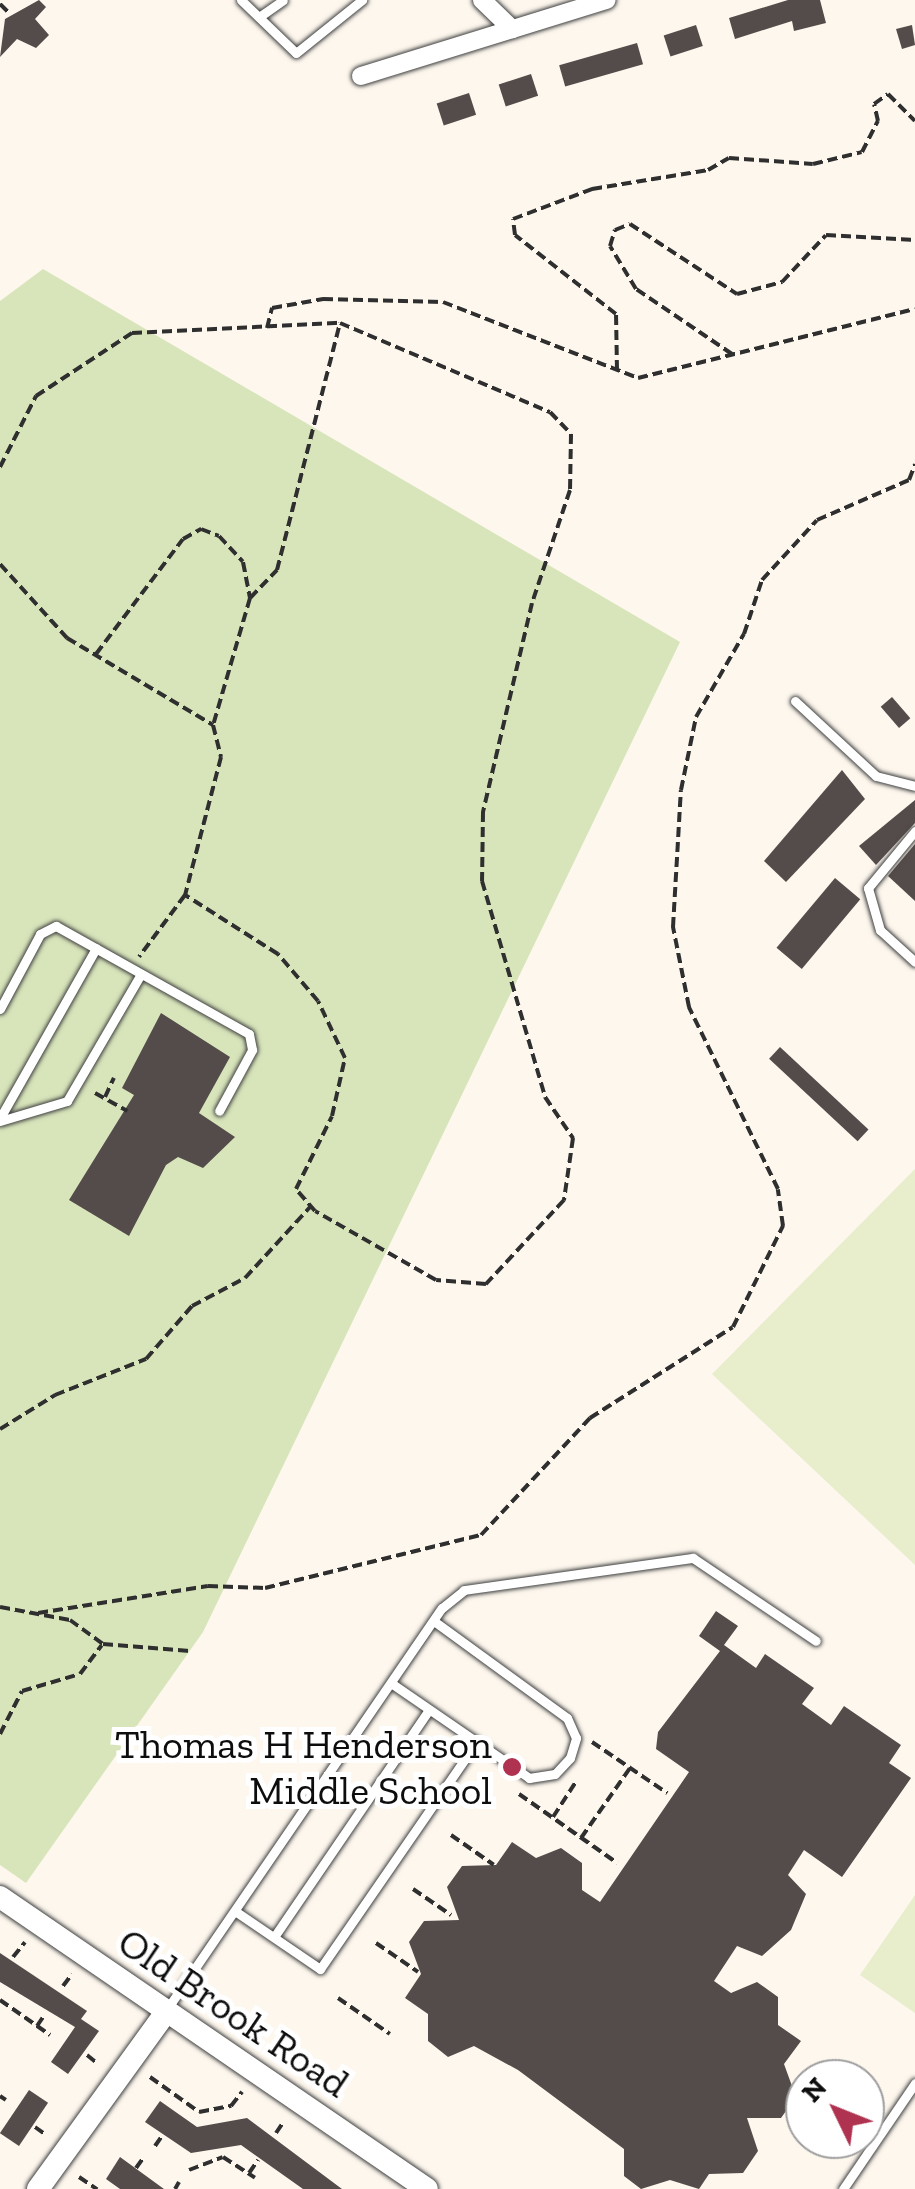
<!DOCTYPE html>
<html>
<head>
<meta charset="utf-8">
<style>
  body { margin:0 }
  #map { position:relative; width:915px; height:2189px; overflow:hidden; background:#fdf7ee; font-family:"Zilla Slab",serif }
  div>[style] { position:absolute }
  .green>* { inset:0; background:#d8e5bb }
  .pitch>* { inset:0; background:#e8edcc }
  .building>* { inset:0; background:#544c4a; transform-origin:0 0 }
  .path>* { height:4px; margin-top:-2px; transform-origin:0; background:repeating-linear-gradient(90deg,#2f2f2f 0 10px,transparent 0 15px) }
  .roads { filter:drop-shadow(0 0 2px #404040) drop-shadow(0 0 2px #404040) }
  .service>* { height:9px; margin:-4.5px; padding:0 4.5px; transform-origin:4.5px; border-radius:4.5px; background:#fff }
  .minor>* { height:18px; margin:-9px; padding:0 9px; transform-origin:9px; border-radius:9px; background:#fff }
  .tertiary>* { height:22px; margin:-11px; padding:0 11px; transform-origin:11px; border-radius:11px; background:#fff }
  .dots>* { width:28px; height:28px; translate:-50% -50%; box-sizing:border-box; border:5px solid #fff; border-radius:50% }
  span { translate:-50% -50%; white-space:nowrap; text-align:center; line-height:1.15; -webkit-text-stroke:10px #fff; paint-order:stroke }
  .poi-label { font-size:40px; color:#0d0d0d }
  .right { translate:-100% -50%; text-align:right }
  .street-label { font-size:40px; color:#0d0d0d }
  .north { position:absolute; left:785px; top:2059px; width:100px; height:100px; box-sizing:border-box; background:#fff; border:2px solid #9e9e9e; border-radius:50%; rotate:313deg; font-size:28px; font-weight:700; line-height:40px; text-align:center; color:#0d0d0d }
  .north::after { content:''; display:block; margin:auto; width:35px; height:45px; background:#af3250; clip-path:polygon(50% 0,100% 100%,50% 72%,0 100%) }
</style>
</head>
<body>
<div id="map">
  <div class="green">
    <i style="clip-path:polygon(43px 269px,680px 642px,203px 1632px,26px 1883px,0 1865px,0 301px)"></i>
  </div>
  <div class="pitch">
    <i style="clip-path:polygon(915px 1169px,915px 1565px,712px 1374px)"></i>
    <i style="clip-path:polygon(915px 1895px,915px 2013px,860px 1975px)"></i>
  </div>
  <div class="building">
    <i style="clip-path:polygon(39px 0,46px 7px,35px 19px,49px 35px,36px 48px,17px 39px,0 57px,5px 19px)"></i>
    <i style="clip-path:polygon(788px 0,820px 0,826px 23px,794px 31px,792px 21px,735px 39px,729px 18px)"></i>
    <i style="left:696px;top:25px;width:22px;height:34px;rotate:72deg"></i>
    <i style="clip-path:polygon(912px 25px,915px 45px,902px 49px,896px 29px)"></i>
    <i style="left:637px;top:43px;width:22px;height:81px;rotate:74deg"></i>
    <i style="left:531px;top:74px;width:23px;height:34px;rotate:72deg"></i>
    <i style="left:469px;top:93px;width:23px;height:34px;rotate:72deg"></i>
    <i style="left:892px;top:697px;width:28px;height:15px;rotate:49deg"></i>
    <i style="clip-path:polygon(842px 770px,865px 799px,786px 882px,764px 861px)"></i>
    <i style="clip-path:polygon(915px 800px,915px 823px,876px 865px,859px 846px)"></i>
    <i style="clip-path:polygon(915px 844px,915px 901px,888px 876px)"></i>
    <i style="left:835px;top:878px;width:33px;height:91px;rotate:40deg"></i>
    <i style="clip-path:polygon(161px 1013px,230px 1057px,199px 1113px,235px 1137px,203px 1168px,178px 1157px,166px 1165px,129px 1236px,69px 1200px,134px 1095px,122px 1088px)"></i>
    <i style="left:780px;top:1047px;width:121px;height:16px;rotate:43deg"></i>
    <i style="clip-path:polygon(716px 1611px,738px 1626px,724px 1645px,756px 1668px,765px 1654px,814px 1688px,802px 1704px,831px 1725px,844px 1706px,901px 1745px,889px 1763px,911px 1778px,842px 1877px,804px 1850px,788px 1875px,806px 1894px,791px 1930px,762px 1956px,737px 1946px,714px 1981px,731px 1993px,757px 1982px,778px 1997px,778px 2025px,801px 2041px,784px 2064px,796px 2097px,781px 2118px,747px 2118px,758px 2151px,743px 2173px,709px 2174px,699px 2189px,670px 2180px,641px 2189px,624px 2176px,624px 2149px,518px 2070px,474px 2046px,448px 2057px,428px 2041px,428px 2014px,405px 1998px,421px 1974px,409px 1942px,424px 1921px,459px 1920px,447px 1887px,462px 1866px,496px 1865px,512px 1842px,536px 1858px,561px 1848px,582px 1863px,582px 1890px,600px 1902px,689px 1772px,656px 1749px,658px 1732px,720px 1651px,699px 1636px)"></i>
    <i style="clip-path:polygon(0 1953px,87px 2011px,81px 2019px,99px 2031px,68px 2074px,51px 2062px,75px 2027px,0 1982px)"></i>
    <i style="left:29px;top:2090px;width:23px;height:52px;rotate:34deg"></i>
    <i style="clip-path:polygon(160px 2101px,197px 2127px,247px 2118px,342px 2189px,303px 2189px,241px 2145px,191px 2153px,145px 2122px)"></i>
    <i style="clip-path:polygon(120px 2157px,164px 2189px,120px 2189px,106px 2179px)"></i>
  </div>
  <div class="path">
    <i style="left:0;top:4px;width:11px;rotate:45deg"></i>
    <i style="left:267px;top:328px;width:21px;rotate:-76deg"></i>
    <i style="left:272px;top:308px;width:52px;rotate:-10deg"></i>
    <i style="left:323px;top:299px;width:120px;rotate:1.4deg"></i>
    <i style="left:443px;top:302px;width:209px;rotate:21.3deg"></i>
    <i style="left:638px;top:378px;width:285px;rotate:-14deg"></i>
    <i style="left:732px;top:354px;width:116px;rotate:-145.9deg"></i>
    <i style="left:636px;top:289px;width:50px;rotate:-121.2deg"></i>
    <i style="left:610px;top:246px;width:17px;rotate:-73deg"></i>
    <i style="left:615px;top:230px;width:16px;rotate:-22deg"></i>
    <i style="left:630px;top:224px;width:128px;rotate:33.2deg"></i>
    <i style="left:737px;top:294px;width:47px;rotate:-14.9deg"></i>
    <i style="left:782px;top:282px;width:64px;rotate:-46.9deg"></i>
    <i style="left:826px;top:235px;width:89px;rotate:3.2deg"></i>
    <i style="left:617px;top:370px;width:56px;rotate:-91deg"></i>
    <i style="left:616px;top:314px;width:128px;rotate:-142deg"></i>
    <i style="left:515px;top:235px;width:16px;rotate:-97deg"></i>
    <i style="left:513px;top:219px;width:85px;rotate:-20.8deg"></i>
    <i style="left:592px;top:189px;width:118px;rotate:-9.3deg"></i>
    <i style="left:708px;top:170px;width:24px;rotate:-30deg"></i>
    <i style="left:729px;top:158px;width:84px;rotate:4.1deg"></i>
    <i style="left:813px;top:164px;width:50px;rotate:-13.8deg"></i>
    <i style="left:862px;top:152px;width:35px;rotate:-63deg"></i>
    <i style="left:878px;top:121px;width:17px;rotate:-103deg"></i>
    <i style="left:874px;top:104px;width:17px;rotate:-36deg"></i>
    <i style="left:888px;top:94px;width:38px;rotate:45deg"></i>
    <i style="left:0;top:467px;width:80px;rotate:-63.1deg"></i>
    <i style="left:36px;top:396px;width:115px;rotate:-33.3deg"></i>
    <i style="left:132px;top:333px;width:208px;rotate:-2.8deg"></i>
    <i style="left:340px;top:323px;width:228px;rotate:23deg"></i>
    <i style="left:550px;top:412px;width:30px;rotate:46deg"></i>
    <i style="left:571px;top:434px;width:56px;rotate:91deg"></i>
    <i style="left:570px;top:490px;width:119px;rotate:108.6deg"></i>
    <i style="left:532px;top:603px;width:215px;rotate:103.2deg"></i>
    <i style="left:483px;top:812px;width:69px;rotate:90.8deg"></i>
    <i style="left:482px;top:881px;width:225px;rotate:73.7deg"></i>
    <i style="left:545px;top:1097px;width:50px;rotate:55.7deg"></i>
    <i style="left:573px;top:1138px;width:63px;rotate:98.3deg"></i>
    <i style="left:564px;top:1200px;width:115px;rotate:132.9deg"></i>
    <i style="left:486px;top:1284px;width:50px;rotate:-175.4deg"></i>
    <i style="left:436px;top:1280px;width:139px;rotate:-150.3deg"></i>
    <i style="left:315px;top:1211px;width:29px;rotate:-131deg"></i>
    <i style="left:296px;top:1189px;width:81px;rotate:-63.7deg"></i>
    <i style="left:332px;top:1116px;width:59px;rotate:-77.4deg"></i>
    <i style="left:345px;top:1058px;width:63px;rotate:-115.3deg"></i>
    <i style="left:318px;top:1001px;width:62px;rotate:-130.4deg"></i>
    <i style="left:278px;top:954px;width:110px;rotate:-147.6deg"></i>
    <i style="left:0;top:564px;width:100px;rotate:47.8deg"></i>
    <i style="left:67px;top:638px;width:170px;rotate:30.8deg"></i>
    <i style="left:213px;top:725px;width:33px;rotate:76deg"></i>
    <i style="left:221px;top:757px;width:143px;rotate:104.6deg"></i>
    <i style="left:185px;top:895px;width:77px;rotate:126.6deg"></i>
    <i style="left:250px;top:598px;width:39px;rotate:-46deg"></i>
    <i style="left:277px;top:570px;width:255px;rotate:-75.7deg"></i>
    <i style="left:96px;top:654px;width:144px;rotate:-52.9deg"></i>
    <i style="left:183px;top:539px;width:21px;rotate:-29deg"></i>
    <i style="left:201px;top:529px;width:19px;rotate:21deg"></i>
    <i style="left:219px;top:536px;width:35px;rotate:47deg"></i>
    <i style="left:243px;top:562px;width:37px;rotate:79deg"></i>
    <i style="left:250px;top:598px;width:132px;rotate:106.2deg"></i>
    <i style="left:95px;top:1093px;width:37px;rotate:29deg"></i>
    <i style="left:105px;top:1097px;width:21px;rotate:-65deg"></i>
    <i style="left:0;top:1429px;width:65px;rotate:-31.7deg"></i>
    <i style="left:55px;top:1395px;width:98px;rotate:-21.6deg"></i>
    <i style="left:146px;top:1359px;width:70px;rotate:-49deg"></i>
    <i style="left:192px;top:1306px;width:60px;rotate:-27.8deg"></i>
    <i style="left:245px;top:1278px;width:98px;rotate:-47.5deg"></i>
    <i style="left:0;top:1607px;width:71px;rotate:10.5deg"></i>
    <i style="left:70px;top:1620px;width:41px;rotate:36deg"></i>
    <i style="left:103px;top:1644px;width:87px;rotate:4.6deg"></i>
    <i style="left:38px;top:1613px;width:172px;rotate:-9deg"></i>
    <i style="left:208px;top:1586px;width:57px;rotate:2deg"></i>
    <i style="left:265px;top:1588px;width:222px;rotate:-13.8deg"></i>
    <i style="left:481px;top:1535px;width:160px;rotate:-47deg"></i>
    <i style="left:590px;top:1418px;width:169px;rotate:-32.5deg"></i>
    <i style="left:733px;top:1327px;width:113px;rotate:-63.7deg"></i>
    <i style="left:783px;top:1226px;width:37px;rotate:-98deg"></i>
    <i style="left:778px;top:1189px;width:203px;rotate:-116.1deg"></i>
    <i style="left:689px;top:1007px;width:82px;rotate:-101.3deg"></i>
    <i style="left:673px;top:927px;width:137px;rotate:-86.7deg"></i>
    <i style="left:681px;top:790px;width:75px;rotate:-78.4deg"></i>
    <i style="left:696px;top:717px;width:96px;rotate:-60deg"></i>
    <i style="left:744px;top:634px;width:57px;rotate:-71.6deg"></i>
    <i style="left:762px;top:580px;width:81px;rotate:-47.5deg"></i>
    <i style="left:817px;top:520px;width:100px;rotate:-23.5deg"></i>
    <i style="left:909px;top:480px;width:17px;rotate:-69deg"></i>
    <i style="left:0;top:1734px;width:48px;rotate:-62.9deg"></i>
    <i style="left:22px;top:1691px;width:60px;rotate:-16.3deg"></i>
    <i style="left:80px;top:1674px;width:36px;rotate:-53deg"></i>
    <i style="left:592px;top:1742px;width:91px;rotate:34.2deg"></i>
    <i style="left:519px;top:1794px;width:120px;rotate:35.1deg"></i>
    <i style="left:553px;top:1817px;width:44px;rotate:-57deg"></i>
    <i style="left:451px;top:1835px;width:52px;rotate:34.9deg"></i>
    <i style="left:581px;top:1838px;width:85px;rotate:-55deg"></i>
    <i style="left:413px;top:1889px;width:46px;rotate:34.4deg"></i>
    <i style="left:376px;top:1943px;width:51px;rotate:34.6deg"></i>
    <i style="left:13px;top:1957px;width:19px;rotate:-51deg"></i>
    <i style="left:63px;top:1986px;width:15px;rotate:-53deg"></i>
    <i style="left:338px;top:1998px;width:63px;rotate:34.7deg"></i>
    <i style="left:0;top:2000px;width:61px;rotate:35deg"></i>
    <i style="left:37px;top:2026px;width:14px;rotate:-56deg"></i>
    <i style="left:87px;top:2055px;width:13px;rotate:39deg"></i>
    <i style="left:150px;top:2077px;width:60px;rotate:35.5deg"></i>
    <i style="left:199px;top:2112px;width:33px;rotate:-11deg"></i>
    <i style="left:231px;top:2106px;width:18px;rotate:-52deg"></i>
    <i style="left:0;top:2096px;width:7px;rotate:34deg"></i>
    <i style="left:35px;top:2127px;width:14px;rotate:36deg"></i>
    <i style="left:276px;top:2133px;width:14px;rotate:-56deg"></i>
    <i style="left:155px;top:2146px;width:12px;rotate:-55deg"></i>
    <i style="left:136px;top:2168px;width:14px;rotate:-54deg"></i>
    <i style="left:189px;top:2170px;width:36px;rotate:-21deg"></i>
    <i style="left:223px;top:2157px;width:38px;rotate:33deg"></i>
    <i style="left:249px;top:2173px;width:16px;rotate:-55deg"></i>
    <i style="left:79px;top:2177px;width:22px;rotate:34deg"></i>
    <i style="left:175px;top:2189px;width:8px;rotate:-60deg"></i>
  </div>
  <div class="roads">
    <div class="service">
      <i style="left:241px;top:0;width:76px;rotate:43.9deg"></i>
      <i style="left:296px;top:53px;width:85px;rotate:-38.8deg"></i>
      <i style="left:259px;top:17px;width:29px;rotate:-35deg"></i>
      <i style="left:795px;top:701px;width:110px;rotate:42.8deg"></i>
      <i style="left:876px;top:776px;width:40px;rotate:14.4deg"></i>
      <i style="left:915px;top:831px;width:74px;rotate:129.5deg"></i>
      <i style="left:868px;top:888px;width:44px;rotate:74.1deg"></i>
      <i style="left:880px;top:930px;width:47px;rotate:42.4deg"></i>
      <i style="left:0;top:1009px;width:85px;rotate:-61.9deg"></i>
      <i style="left:40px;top:934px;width:18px;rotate:-27deg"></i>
      <i style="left:56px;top:926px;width:221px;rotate:29.2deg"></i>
      <i style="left:249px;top:1034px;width:16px;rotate:79deg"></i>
      <i style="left:252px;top:1050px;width:69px;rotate:118.4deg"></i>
      <i style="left:0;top:1118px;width:195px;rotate:-60.5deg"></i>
      <i style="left:0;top:1121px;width:70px;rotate:-16.6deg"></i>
      <i style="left:67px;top:1101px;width:147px;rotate:-59.8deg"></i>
      <i style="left:391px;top:1683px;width:168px;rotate:34.5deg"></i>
      <i style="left:529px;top:1778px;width:26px;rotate:-9deg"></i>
      <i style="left:555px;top:1774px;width:22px;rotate:-47deg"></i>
      <i style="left:570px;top:1758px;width:21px;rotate:-73deg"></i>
      <i style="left:576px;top:1738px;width:22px;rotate:-114deg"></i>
      <i style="left:567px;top:1718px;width:165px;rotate:-143.9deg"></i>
      <i style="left:235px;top:1911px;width:103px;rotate:34.3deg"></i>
      <i style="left:320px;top:1969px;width:273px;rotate:-55.4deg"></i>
      <i style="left:274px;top:1937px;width:275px;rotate:-55.7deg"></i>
      <i style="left:167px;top:2009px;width:486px;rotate:-55.6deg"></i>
      <i style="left:442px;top:1608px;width:28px;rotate:-39deg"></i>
      <i style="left:464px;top:1590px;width:231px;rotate:-8deg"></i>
      <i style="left:693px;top:1558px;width:148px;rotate:34deg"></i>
      <i style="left:843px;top:2189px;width:128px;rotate:-55.8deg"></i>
    </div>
    <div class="minor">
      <i style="left:482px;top:0;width:42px;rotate:44deg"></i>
      <i style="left:361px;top:76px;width:257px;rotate:-17.2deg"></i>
    </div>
    <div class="tertiary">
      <i style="left:0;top:1897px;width:517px;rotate:34.37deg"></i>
      <i style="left:38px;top:2189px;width:218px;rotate:-54.1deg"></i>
    </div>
  </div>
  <div class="dots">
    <i style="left:512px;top:1767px;background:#af3250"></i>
  </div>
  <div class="poi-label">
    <span class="right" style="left:492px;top:1767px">Thomas H Henderson<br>Middle School</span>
  </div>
  <div class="street-label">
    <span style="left:234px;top:2012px;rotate:34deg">Old Brook Road</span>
  </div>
  <div class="north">N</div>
</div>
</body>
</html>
